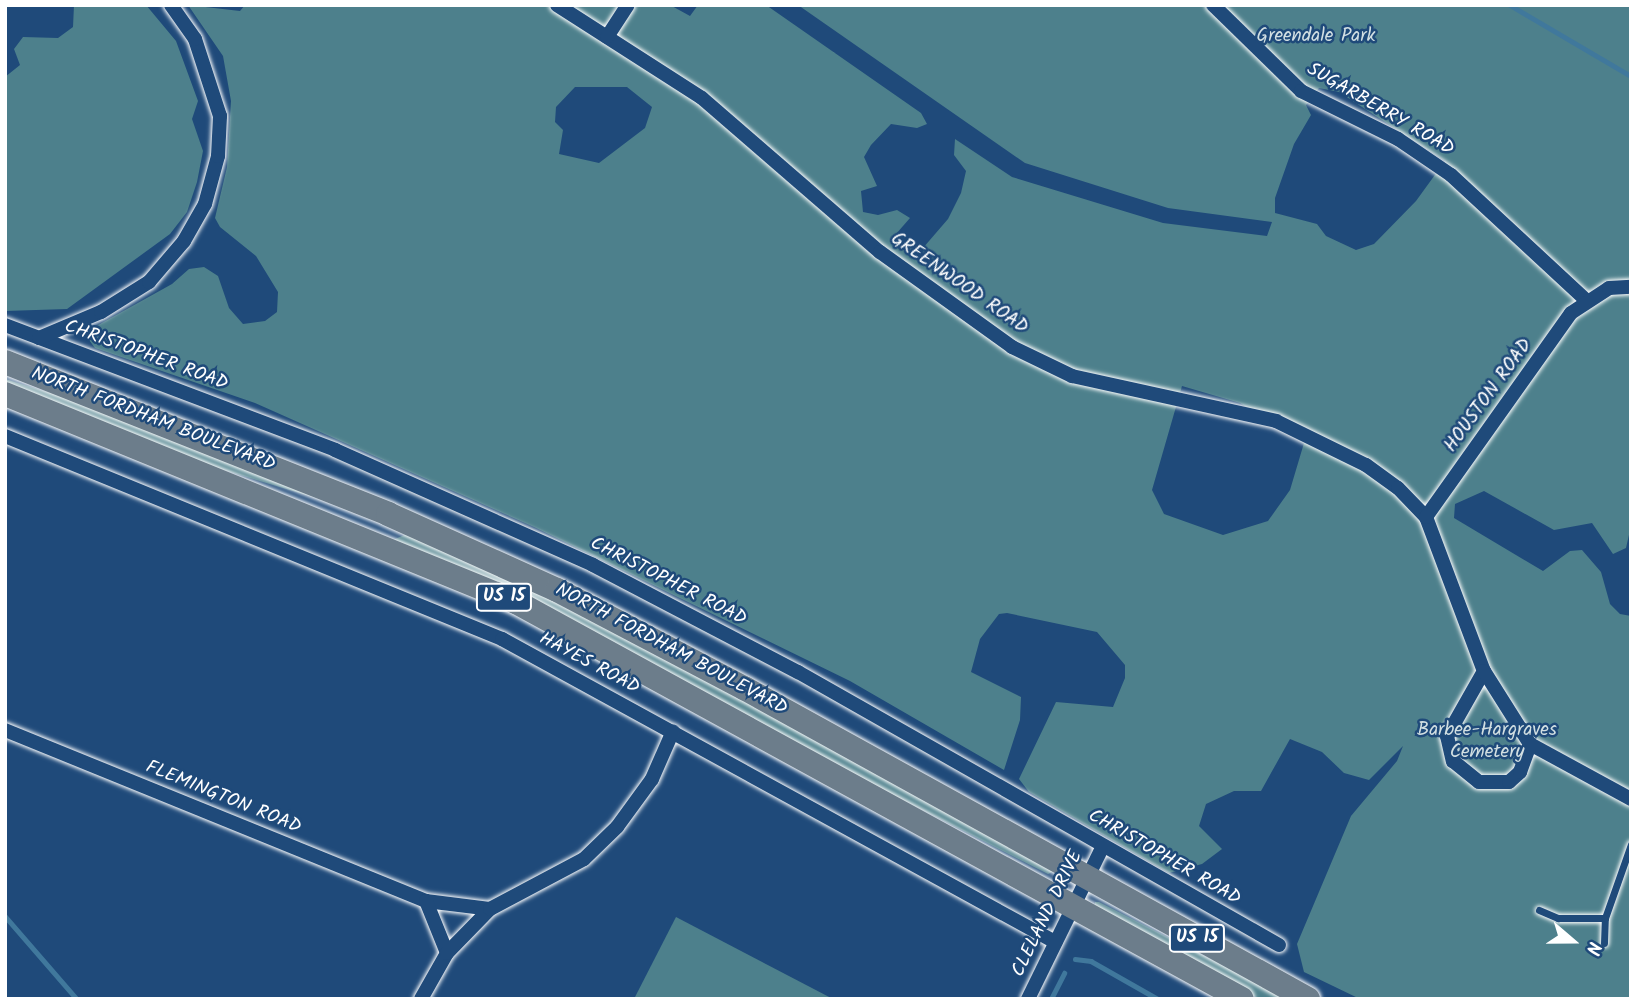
<!DOCTYPE html>
<html>
<head>
<meta charset="utf-8">
<style>
  body { margin:0 }
  #map { position:relative; width:1636px; height:1004px; overflow:hidden; background:#1f4a7a; font-family:Kalam,sans-serif }
  div>[style] { position:absolute }
  .green>* { inset:0; background:#4d808c }
  .stream>* { height:4.5px; margin:-2.25px; padding:0 2.25px; transform-origin:2.25px; border-radius:2.25px; background:#40789c }
  .roads { filter:drop-shadow(0 0 2px #fff) drop-shadow(0 0 2px #fff) }
  .lane>* { height:7px; margin:-3.5px; padding:0 3.5px; transform-origin:3.5px; border-radius:3.5px; background:#1f4a7a }
  .street>* { height:14px; margin:-7px; padding:0 7px; transform-origin:7px; border-radius:7px; background:#1f4a7a }
  .highway>* { height:24px; margin:-12px; padding:0 12px; transform-origin:12px; border-radius:12px; background:#6c7d8b }
  span { translate:-50% -50%; white-space:nowrap; text-align:center; line-height:1.15; -webkit-text-stroke:5px #1f4a7a; paint-order:stroke }
  .shield-label span { padding:2px 5px; background:#1f4a7a; border:2px solid; border-radius:5px; -webkit-text-stroke-width:0 }
  .shield-label { font-size:18px; color:#fff; font-weight:700 }
  .park-label { font-size:19px; color:#d2dfe2 }
  .street-label { font-size:19px; color:#fff }
  .frame { position:absolute; inset:0; border:7px solid #fff; pointer-events:none }
  .north { position:absolute; left:1538px; top:906px; width:70px; height:70px; -webkit-text-stroke:5px #1f4a7a; paint-order:stroke; rotate:110deg; font-size:19px; font-weight:700; line-height:28px; text-align:center; color:#fff }
  .north::after { content:''; display:block; margin:auto; width:24px; height:32px; background:#fff; clip-path:polygon(50% 0,100% 100%,50% 72%,0 100%) }
</style>
</head>
<body>
<div id="map">
  <div class="green">
    <i style="clip-path:polygon(74px 5px,146px 5px,176px 41px,198px 101px,192px 119px,203px 151px,197px 182px,187px 212px,170px 234px,67px 309px,5px 311px,5px 77px,20px 65px,14px 49px,23px 37px,58px 38px,73px 27px)"></i>
    <i style="clip-path:polygon(evenodd,188px 5px,240px 11px,245px 5px,670px 5px,690px 16px,698px 5px,766px 5px,921px 113px,927px 124px,917px 128px,891px 124px,871px 145px,864px 157px,877px 186px,861px 191px,863px 212px,878px 215px,897px 210px,910px 218px,896px 234px,906px 246px,923px 248px,948px 219px,961px 193px,966px 171px,954px 155px,955px 139px,1012px 177px,1163px 223px,1267px 236px,1272px 222px,1168px 208px,1025px 163px,798px 5px,1631px 5px,1631px 526px,1626px 548px,1613px 554px,1592px 523px,1554px 530px,1484px 491px,1455px 504px,1454px 518px,1543px 571px,1570px 551px,1582px 550px,1601px 572px,1610px 604px,1620px 614px,1631px 616px,1631px 999px,1360px 999px,1304px 972px,1297px 944px,1351px 816px,1397px 761px,1403px 746px,1369px 780px,1344px 773px,1322px 752px,1290px 739px,1261px 791px,1234px 791px,1206px 804px,1199px 826px,1222px 849px,1202px 864px,1169px 873px,1029px 792px,1019px 779px,1056px 702px,1113px 707px,1125px 678px,1125px 665px,1097px 632px,1007px 613px,999px 614px,980px 639px,971px 672px,1021px 697px,1020px 720px,1004px 770px,850px 681px,534px 527px,255px 403px,95px 348px,89px 340px,91px 329px,172px 284px,189px 269px,204px 267px,218px 276px,229px 308px,243px 324px,265px 321px,277px 312px,278px 292px,256px 256px,220px 227px,215px 218px,227px 167px,231px 101px,223px 56px,188px 5px,575px 87px,627px 87px,652px 107px,645px 128px,599px 163px,559px 154px,563px 130px,555px 122px,556px 107px,575px 87px,188px 5px,1319px 88px,1339px 92px,1445px 161px,1416px 201px,1374px 244px,1356px 250px,1326px 236px,1317px 224px,1275px 213px,1275px 198px,1294px 144px,1311px 115px,1306px 105px,1319px 88px,188px 5px,1182px 386px,1240px 403px,1304px 443px,1290px 490px,1268px 521px,1223px 535px,1164px 514px,1152px 490px,1182px 386px)"></i>
    <i style="clip-path:polygon(5px 379px,73px 400px,366px 513px,200px 463px,5px 386px)"></i>
    <i style="clip-path:polygon(411px 532px,593px 616px,1054px 871px,1048px 874px,393px 540px)"></i>
    <i style="clip-path:polygon(1095px 902px,1099px 902px,1288px 999px,1259px 999px,1095px 908px)"></i>
    <i style="clip-path:polygon(676px 917px,833px 999px,634px 999px)"></i>
  </div>
  <div class="stream">
    <i style="left:1510px;top:5px;width:140px;rotate:30.4deg"></i>
    <i style="left:5px;top:916px;width:110px;rotate:49.1deg"></i>
    <i style="left:1075px;top:959px;width:16px;rotate:7deg"></i>
    <i style="left:1091px;top:961px;width:77px;rotate:29.6deg"></i>
    <i style="left:1051px;top:999px;width:29px;rotate:-63deg"></i>
  </div>
  <div class="roads">
    <div class="lane">
      <i style="left:1539px;top:910px;width:21px;rotate:23deg"></i>
      <i style="left:1558px;top:918px;width:47px"></i>
      <i style="left:1604px;top:943px;width:25px;rotate:-88deg"></i>
      <i style="left:1605px;top:918px;width:78px;rotate:-70.6deg"></i>
    </div>
    <div class="street">
      <i style="left:557px;top:5px;width:172px;rotate:32.7deg"></i>
      <i style="left:702px;top:98px;width:235px;rotate:40.9deg"></i>
      <i style="left:880px;top:252px;width:163px;rotate:35.7deg"></i>
      <i style="left:1012px;top:347px;width:67px;rotate:25.8deg"></i>
      <i style="left:1072px;top:376px;width:209px;rotate:12.4deg"></i>
      <i style="left:1276px;top:421px;width:100px;rotate:26.1deg"></i>
      <i style="left:1366px;top:465px;width:39px;rotate:36deg"></i>
      <i style="left:1398px;top:488px;width:40px;rotate:46deg"></i>
      <i style="left:1426px;top:517px;width:165px;rotate:69.4deg"></i>
      <i style="left:1484px;top:671px;width:75px;rotate:119.6deg"></i>
      <i style="left:1447px;top:736px;width:26px;rotate:77deg"></i>
      <i style="left:1453px;top:761px;width:33px;rotate:39deg"></i>
      <i style="left:1479px;top:782px;width:30px"></i>
      <i style="left:1509px;top:782px;width:15px;rotate:-42deg"></i>
      <i style="left:1520px;top:772px;width:30px;rotate:-70deg"></i>
      <i style="left:1213px;top:5px;width:123px;rotate:44.3deg"></i>
      <i style="left:1301px;top:91px;width:108px;rotate:26.3deg"></i>
      <i style="left:1398px;top:139px;width:64px;rotate:34.2deg"></i>
      <i style="left:1451px;top:175px;width:184px;rotate:42.8deg"></i>
      <i style="left:607px;top:37px;width:38px;rotate:-57deg"></i>
      <i style="left:5px;top:325px;width:353px;rotate:20.7deg"></i>
      <i style="left:335px;top:450px;width:282px;rotate:24deg"></i>
      <i style="left:593px;top:565px;width:231px;rotate:27.6deg"></i>
      <i style="left:798px;top:672px;width:553px;rotate:29.58deg"></i>
      <i style="left:39px;top:338px;width:67px;rotate:-22.8deg"></i>
      <i style="left:101px;top:312px;width:57px;rotate:-32deg"></i>
      <i style="left:149px;top:282px;width:54px;rotate:-49.5deg"></i>
      <i style="left:184px;top:241px;width:43px;rotate:-60.4deg"></i>
      <i style="left:205px;top:204px;width:50px;rotate:-74.8deg"></i>
      <i style="left:218px;top:156px;width:40px;rotate:-87.1deg"></i>
      <i style="left:220px;top:116px;width:81px;rotate:-108deg"></i>
      <i style="left:195px;top:39px;width:42px;rotate:-125.2deg"></i>
      <i style="left:5px;top:436px;width:537px;rotate:22.22deg"></i>
      <i style="left:502px;top:639px;width:631px;rotate:28.72deg"></i>
      <i style="left:1426px;top:517px;width:250px;rotate:-54.6deg"></i>
      <i style="left:1571px;top:313px;width:45px;rotate:-33.3deg"></i>
      <i style="left:1609px;top:288px;width:22px;rotate:-3deg"></i>
      <i style="left:1484px;top:671px;width:86px;rotate:57.8deg"></i>
      <i style="left:1530px;top:744px;width:115px;rotate:28.6deg"></i>
      <i style="left:5px;top:730px;width:454px;rotate:22.1deg"></i>
      <i style="left:426px;top:901px;width:64px;rotate:7.1deg"></i>
      <i style="left:426px;top:901px;width:56px;rotate:68deg"></i>
      <i style="left:421px;top:999px;width:53px;rotate:-60.5deg"></i>
      <i style="left:447px;top:953px;width:62px;rotate:-45.7deg"></i>
      <i style="left:490px;top:909px;width:106px;rotate:-28deg"></i>
      <i style="left:584px;top:859px;width:46px;rotate:-44.1deg"></i>
      <i style="left:617px;top:827px;width:59px;rotate:-53.9deg"></i>
      <i style="left:652px;top:779px;width:52px;rotate:-66.4deg"></i>
      <i style="left:1028px;top:999px;width:170px;rotate:-63.9deg"></i>
    </div>
    <div class="highway">
      <i style="left:5px;top:362px;width:412px;rotate:21.6deg"></i>
      <i style="left:388px;top:514px;width:185px;rotate:24.2deg"></i>
      <i style="left:557px;top:590px;width:211px;rotate:27.7deg"></i>
      <i style="left:744px;top:688px;width:644px;rotate:28.87deg"></i>
      <i style="left:5px;top:394px;width:552px;rotate:22.15deg"></i>
      <i style="left:516px;top:602px;width:827px;rotate:28.67deg"></i>
    </div>
  </div>
  <div class="shield-label">
    <span style="left:504px;top:597px">US 15</span>
    <span style="left:1197px;top:938px">US 15</span>
  </div>
  <div class="park-label">
    <span style="left:1316px;top:37px">Greendale Park</span>
    <span style="left:1487px;top:742px">Barbee-Hargraves<br>Cemetery</span>
  </div>
  <div class="street-label">
    <span style="left:1380px;top:110px;rotate:30deg">SUGARBERRY ROAD</span>
    <span style="left:959px;top:284px;rotate:35deg">GREENWOOD ROAD</span>
    <span style="left:146px;top:356px;rotate:20deg">CHRISTOPHER ROAD</span>
    <span style="left:1489px;top:396px;rotate:-54deg">HOUSTON ROAD</span>
    <span style="left:153px;top:420px;rotate:21deg">NORTH FORDHAM BOULEVARD</span>
    <span style="left:668px;top:582px;rotate:27deg">CHRISTOPHER ROAD</span>
    <span style="left:671px;top:650px;rotate:28deg">NORTH FORDHAM BOULEVARD</span>
    <span style="left:589px;top:664px;rotate:28deg">HAYES ROAD</span>
    <span style="left:223px;top:798px;rotate:22deg">FLEMINGTON ROAD</span>
    <span style="left:1164px;top:858px;rotate:30deg">CHRISTOPHER ROAD</span>
    <span style="left:1048px;top:914px;rotate:-64deg">CLELAND DRIVE</span>
  </div>
  <div class="frame"></div>
  <div class="north">N</div>
</div>
</body>
</html>
